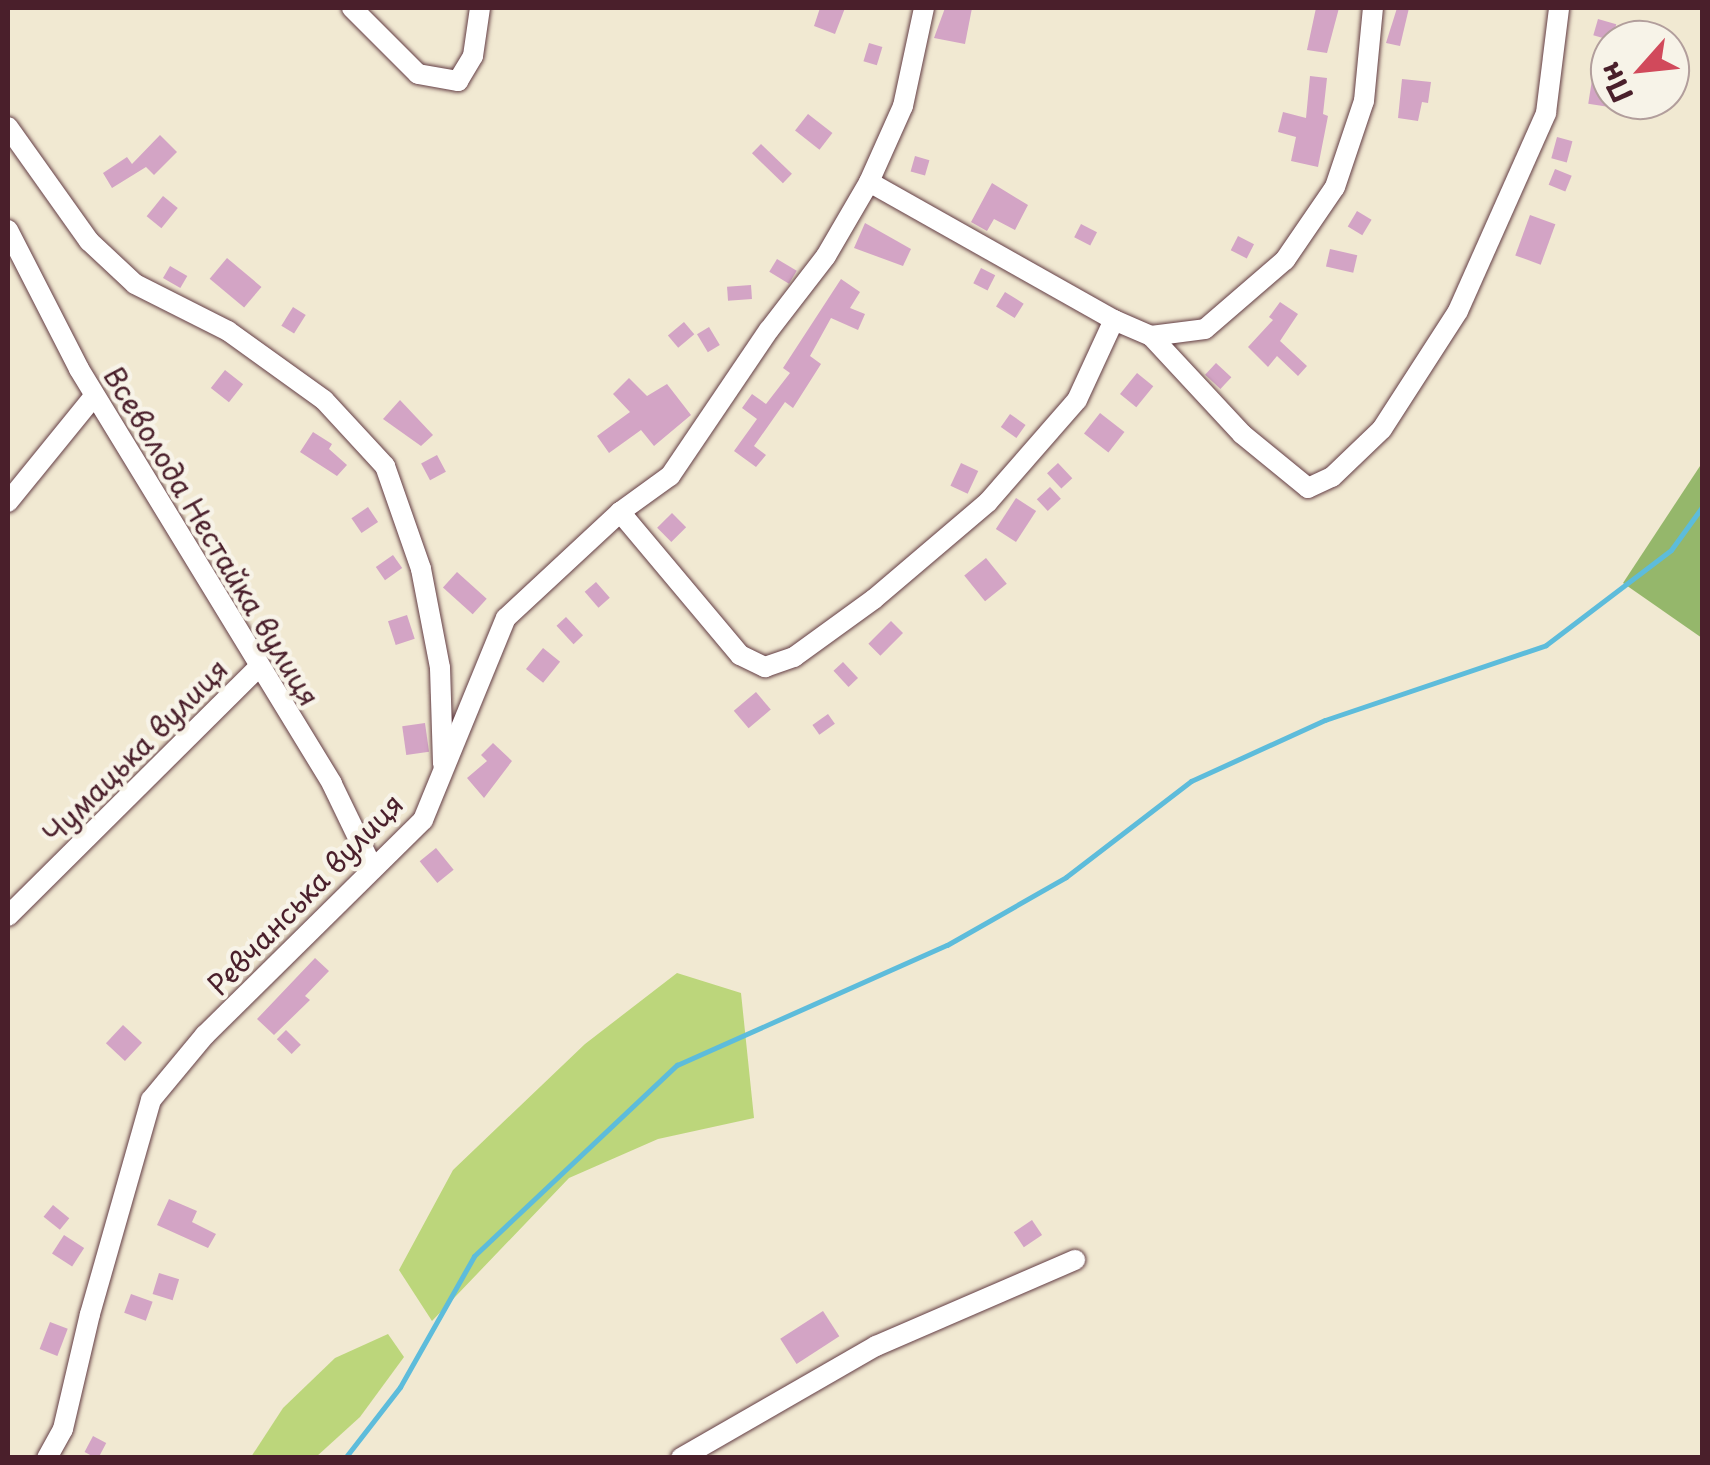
<!DOCTYPE html>
<html>
<head>
<meta charset="utf-8">
<style>
  body { margin:0 }
  #map { position:relative; width:1710px; height:1465px; overflow:hidden; background:#f1e9d2; font-family:"Playpen Sans",sans-serif }
  div>[style] { position:absolute }
  .green>* { inset:0; background:#bcd67b }
  .forest>* { inset:0; background:#95b76b }
  .stream>* { height:5px; margin:-2.5px; padding:0 2.5px; transform-origin:2.5px; border-radius:2.5px; background:#5dbcdb }
  .building>* { inset:0; background:#d3a4c5; transform-origin:0 0 }
  .roads { filter:drop-shadow(0 0 2px #633d44) drop-shadow(0 0 2px #633d44) }
  .street>* { height:20px; margin:-10px; padding:0 10px; transform-origin:10px; border-radius:10px; background:#fff }
  span { translate:-50% -50%; white-space:nowrap; text-align:center; line-height:1.15; -webkit-text-stroke:9px #f7f3e8; paint-order:stroke }
  .street-label { font-size:28px; color:#4a1f2b }
  .frame { position:absolute; inset:0; border:10px solid #4a1f2b; pointer-events:none }
  .north { position:absolute; left:1590px; top:20px; width:100px; height:100px; box-sizing:border-box; background:#f7f3e8; border:2px solid #b29e9c; border-radius:50%; rotate:243deg; font-size:28px; font-weight:700; line-height:40px; text-align:center; color:#4a1f2b }
  .north::after { content:''; display:block; margin:auto; width:35px; height:45px; background:#d1495b; clip-path:polygon(50% 0,100% 100%,50% 72%,0 100%) }
</style>
</head>
<body>
<div id="map">
  <div class="green">
    <i style="clip-path:polygon(677px 973px,741px 993px,754px 1118px,658px 1139px,569px 1178px,432px 1321px,399px 1270px,453px 1170px,585px 1044px)"></i>
    <i style="clip-path:polygon(388px 1334px,404px 1357px,360px 1417px,316px 1457px,251px 1457px,283px 1408px,335px 1358px)"></i>
  </div>
  <div class="forest">
    <i style="clip-path:polygon(1702px 463px,1702px 638px,1623px 583px)"></i>
  </div>
  <div class="stream">
    <i style="left:345px;top:1458px;width:90px;rotate:-52.2deg"></i>
    <i style="left:400px;top:1387px;width:150px;rotate:-60.5deg"></i>
    <i style="left:474px;top:1256px;width:279px;rotate:-43.3deg"></i>
    <i style="left:677px;top:1065px;width:295px;rotate:-24deg"></i>
    <i style="left:947px;top:945px;width:137px;rotate:-29.7deg"></i>
    <i style="left:1066px;top:877px;width:158px;rotate:-37.5deg"></i>
    <i style="left:1191px;top:781px;width:147px;rotate:-24.5deg"></i>
    <i style="left:1325px;top:720px;width:233px;rotate:-18.7deg"></i>
    <i style="left:1546px;top:645px;width:157px;rotate:-37.2deg"></i>
    <i style="left:1671px;top:550px;width:53px;rotate:-54.2deg"></i>
  </div>
  <div class="building">
    <i style="clip-path:polygon(820px 8px,845px 8px,835px 34px,814px 26px)"></i>
    <i style="clip-path:polygon(945px 8px,972px 8px,965px 44px,934px 38px)"></i>
    <i style="clip-path:polygon(1316px 8px,1339px 8px,1327px 53px,1307px 50px)"></i>
    <i style="clip-path:polygon(1397px 8px,1409px 8px,1400px 46px,1386px 43px)"></i>
    <i style="left:1598px;top:19px;width:19px;height:17px;rotate:16deg"></i>
    <i style="left:869px;top:43px;width:14px;height:19px;rotate:17deg"></i>
    <i style="clip-path:polygon(1310px 76px,1327px 78px,1323px 114px,1328px 116px,1318px 167px,1291px 161px,1296px 137px,1278px 132px,1283px 112px,1306px 118px)"></i>
    <i style="clip-path:polygon(1402px 79px,1431px 82px,1428px 103px,1422px 102px,1418px 121px,1398px 118px)"></i>
    <i style="left:1592px;top:80px;width:18px;height:24px;rotate:9deg"></i>
    <i style="left:808px;top:114px;width:31px;height:21px;rotate:38deg"></i>
    <i style="clip-path:polygon(160px 135px,177px 152px,154px 175px,146px 167px,112px 188px,103px 173px,127px 157px,132px 164px)"></i>
    <i style="left:1557px;top:137px;width:16px;height:22px;rotate:15deg"></i>
    <i style="left:761px;top:144px;width:43px;height:13px;rotate:44deg"></i>
    <i style="left:915px;top:156px;width:15px;height:16px;rotate:16deg"></i>
    <i style="left:1555px;top:169px;width:18px;height:17px;rotate:22deg"></i>
    <i style="clip-path:polygon(992px 183px,1028px 205px,1015px 230px,994px 219px,987px 231px,971px 222px)"></i>
    <i style="left:163px;top:196px;width:19px;height:26px;rotate:39deg"></i>
    <i style="left:1357px;top:211px;width:17px;height:18px;rotate:31deg"></i>
    <i style="left:1530px;top:215px;width:27px;height:43px;rotate:20deg"></i>
    <i style="clip-path:polygon(865px 223px,911px 249px,903px 266px,854px 248px)"></i>
    <i style="left:1081px;top:224px;width:18px;height:15px;rotate:27deg"></i>
    <i style="left:1238px;top:236px;width:18px;height:16px;rotate:27deg"></i>
    <i style="left:1330px;top:249px;width:28px;height:18px;rotate:13deg"></i>
    <i style="left:227px;top:258px;width:45px;height:27px;rotate:40deg"></i>
    <i style="left:777px;top:259px;width:23px;height:15px;rotate:31deg"></i>
    <i style="left:170px;top:266px;width:20px;height:14px;rotate:30deg"></i>
    <i style="left:981px;top:268px;width:16px;height:17px;rotate:27deg"></i>
    <i style="clip-path:polygon(841px 279px,860px 292px,850px 308px,865px 314px,858px 330px,831px 318px,810px 356px,821px 364px,793px 408px,785px 402px,754px 446px,766px 455px,756px 467px,734px 451px,757px 419px,742px 408px,752px 394px,766px 404px,790px 373px,783px 368px)"></i>
    <i style="left:751px;top:285px;width:14px;height:24px;rotate:86deg"></i>
    <i style="left:1005px;top:292px;width:22px;height:17px;rotate:32deg"></i>
    <i style="clip-path:polygon(1280px 302px,1298px 314px,1280px 341px,1307px 366px,1298px 376px,1277px 356px,1268px 367px,1248px 347px,1273px 320px,1269px 317px)"></i>
    <i style="left:293px;top:307px;width:15px;height:22px;rotate:32deg"></i>
    <i style="left:684px;top:322px;width:16px;height:21px;rotate:50deg"></i>
    <i style="left:709px;top:327px;width:21px;height:14px;rotate:59deg"></i>
    <i style="left:1216px;top:363px;width:21px;height:16px;rotate:43deg"></i>
    <i style="left:225px;top:370px;width:23px;height:23px;rotate:38deg"></i>
    <i style="left:1137px;top:373px;width:21px;height:27px;rotate:39deg"></i>
    <i style="clip-path:polygon(629px 378px,647px 396px,667px 384px,691px 415px,654px 446px,641px 430px,609px 453px,597px 436px,630px 412px,613px 394px)"></i>
    <i style="clip-path:polygon(400px 400px,433px 435px,421px 446px,383px 419px)"></i>
    <i style="left:1100px;top:413px;width:31px;height:26px;rotate:38deg"></i>
    <i style="left:1010px;top:414px;width:19px;height:16px;rotate:35deg"></i>
    <i style="clip-path:polygon(313px 432px,332px 444px,329px 449px,347px 465px,337px 476px,300px 452px)"></i>
    <i style="left:437px;top:455px;width:19px;height:18px;rotate:62deg"></i>
    <i style="left:961px;top:463px;width:19px;height:25px;rotate:25deg"></i>
    <i style="left:1058px;top:463px;width:21px;height:15px;rotate:47deg"></i>
    <i style="left:1050px;top:487px;width:16px;height:18px;rotate:47deg"></i>
    <i style="left:1016px;top:498px;width:24px;height:37px;rotate:33deg"></i>
    <i style="left:368px;top:507px;width:18px;height:20px;rotate:56deg"></i>
    <i style="left:672px;top:513px;width:20px;height:21px;rotate:45deg"></i>
    <i style="left:393px;top:555px;width:16px;height:21px;rotate:55deg"></i>
    <i style="left:986px;top:558px;width:33px;height:28px;rotate:51deg"></i>
    <i style="left:457px;top:572px;width:40px;height:21px;rotate:42deg"></i>
    <i style="left:596px;top:582px;width:21px;height:15px;rotate:49deg"></i>
    <i style="left:407px;top:615px;width:25px;height:20px;rotate:72deg"></i>
    <i style="left:566px;top:617px;width:25px;height:13px;rotate:47deg"></i>
    <i style="left:891px;top:621px;width:17px;height:32px;rotate:45deg"></i>
    <i style="left:543px;top:648px;width:22px;height:27px;rotate:39deg"></i>
    <i style="left:843px;top:662px;width:22px;height:13px;rotate:47deg"></i>
    <i style="left:756px;top:692px;width:23px;height:29px;rotate:50deg"></i>
    <i style="left:828px;top:714px;width:12px;height:19px;rotate:55deg"></i>
    <i style="left:425px;top:723px;width:29px;height:23px;rotate:82deg"></i>
    <i style="clip-path:polygon(493px 743px,512px 761px,484px 798px,467px 778px,487px 761px,481px 755px)"></i>
    <i style="left:436px;top:848px;width:28px;height:21px;rotate:51deg"></i>
    <i style="clip-path:polygon(315px 958px,329px 971px,305px 996px,310px 1000px,274px 1035px,257px 1019px)"></i>
    <i style="left:123px;top:1025px;width:26px;height:25px;rotate:43deg"></i>
    <i style="left:286px;top:1030px;width:21px;height:13px;rotate:45deg"></i>
    <i style="clip-path:polygon(169px 1199px,197px 1211px,192px 1222px,216px 1234px,208px 1248px,157px 1225px)"></i>
    <i style="left:53px;top:1205px;width:21px;height:15px;rotate:39deg"></i>
    <i style="left:1032px;top:1220px;width:18px;height:22px;rotate:56deg"></i>
    <i style="left:64px;top:1235px;width:24px;height:22px;rotate:33deg"></i>
    <i style="left:159px;top:1273px;width:21px;height:22px;rotate:17deg"></i>
    <i style="left:131px;top:1294px;width:23px;height:20px;rotate:20deg"></i>
    <i style="left:823px;top:1311px;width:30px;height:51px;rotate:57deg"></i>
    <i style="left:50px;top:1322px;width:19px;height:29px;rotate:21deg"></i>
    <i style="left:93px;top:1436px;width:15px;height:18px;rotate:28deg"></i>
  </div>
  <div class="roads">
    <div class="street">
      <i style="left:352px;top:8px;width:93px;rotate:45deg"></i>
      <i style="left:418px;top:74px;width:41px;rotate:9.9deg"></i>
      <i style="left:458px;top:81px;width:29px;rotate:-59deg"></i>
      <i style="left:473px;top:56px;width:49px;rotate:-81.7deg"></i>
      <i style="left:8px;top:127px;width:140px;rotate:54.6deg"></i>
      <i style="left:89px;top:241px;width:63px;rotate:43.1deg"></i>
      <i style="left:135px;top:284px;width:104px;rotate:26.8deg"></i>
      <i style="left:228px;top:331px;width:118px;rotate:35.7deg"></i>
      <i style="left:324px;top:400px;width:90px;rotate:47.3deg"></i>
      <i style="left:385px;top:466px;width:109px;rotate:70.7deg"></i>
      <i style="left:421px;top:569px;width:101px;rotate:79.1deg"></i>
      <i style="left:440px;top:668px;width:96px;rotate:88.2deg"></i>
      <i style="left:8px;top:230px;width:156px;rotate:62.9deg"></i>
      <i style="left:79px;top:369px;width:486px;rotate:58.6deg"></i>
      <i style="left:332px;top:784px;width:94px;rotate:64.2deg"></i>
      <i style="left:1114px;top:320px;width:40px;rotate:23.4deg"></i>
      <i style="left:1151px;top:336px;width:54px;rotate:-7.4deg"></i>
      <i style="left:1205px;top:329px;width:106px;rotate:-40.8deg"></i>
      <i style="left:1285px;top:260px;width:88px;rotate:-55.6deg"></i>
      <i style="left:1335px;top:187px;width:91px;rotate:-71.4deg"></i>
      <i style="left:1364px;top:101px;width:93px;rotate:-84.5deg"></i>
      <i style="left:1151px;top:336px;width:134px;rotate:47.1deg"></i>
      <i style="left:1242px;top:434px;width:85px;rotate:39.3deg"></i>
      <i style="left:1308px;top:488px;width:26px;rotate:-25deg"></i>
      <i style="left:1332px;top:477px;width:69px;rotate:-43.8deg"></i>
      <i style="left:1382px;top:429px;width:140px;rotate:-57.2deg"></i>
      <i style="left:1458px;top:311px;width:217px;rotate:-66deg"></i>
      <i style="left:1546px;top:113px;width:106px;rotate:-82.9deg"></i>
      <i style="left:8px;top:502px;width:136px;rotate:-50.9deg"></i>
      <i style="left:620px;top:512px;width:187px;rotate:50deg"></i>
      <i style="left:740px;top:655px;width:28px;rotate:26deg"></i>
      <i style="left:765px;top:667px;width:31px;rotate:-19deg"></i>
      <i style="left:794px;top:657px;width:99px;rotate:-35.9deg"></i>
      <i style="left:874px;top:599px;width:150px;rotate:-40.4deg"></i>
      <i style="left:988px;top:502px;width:135px;rotate:-48.9deg"></i>
      <i style="left:1077px;top:400px;width:88px;rotate:-65.2deg"></i>
      <i style="left:1114px;top:320px;width:281px;rotate:-150.6deg"></i>
      <i style="left:8px;top:916px;width:354px;rotate:-44.8deg"></i>
      <i style="left:47px;top:1458px;width:33px;rotate:-61deg"></i>
      <i style="left:63px;top:1429px;width:118px;rotate:-76.8deg"></i>
      <i style="left:90px;top:1314px;width:223px;rotate:-74.1deg"></i>
      <i style="left:151px;top:1100px;width:85px;rotate:-50.3deg"></i>
      <i style="left:205px;top:1035px;width:306px;rotate:-44.6deg"></i>
      <i style="left:423px;top:820px;width:218px;rotate:-67.7deg"></i>
      <i style="left:506px;top:618px;width:156px;rotate:-42.9deg"></i>
      <i style="left:620px;top:512px;width:62px;rotate:-35.8deg"></i>
      <i style="left:670px;top:476px;width:176px;rotate:-55.9deg"></i>
      <i style="left:769px;top:330px;width:93px;rotate:-52.4deg"></i>
      <i style="left:826px;top:256px;width:86px;rotate:-59.8deg"></i>
      <i style="left:869px;top:182px;width:83px;rotate:-65.9deg"></i>
      <i style="left:903px;top:106px;width:100px;rotate:-77.9deg"></i>
      <i style="left:681px;top:1458px;width:225px;rotate:-29.9deg"></i>
      <i style="left:876px;top:1346px;width:217px;rotate:-23.4deg"></i>
    </div>
  </div>
  <div class="street-label">
    <span style="left:212px;top:536px;rotate:59deg">Всеволода Нестайка вулиця</span>
    <span style="left:135px;top:751px;rotate:-45deg">Чумацька вулиця</span>
    <span style="left:305px;top:894px;rotate:-46deg">Ревчанська вулиця</span>
  </div>
  <div class="frame"></div>
  <div class="north">Пн</div>
</div>
</body>
</html>
